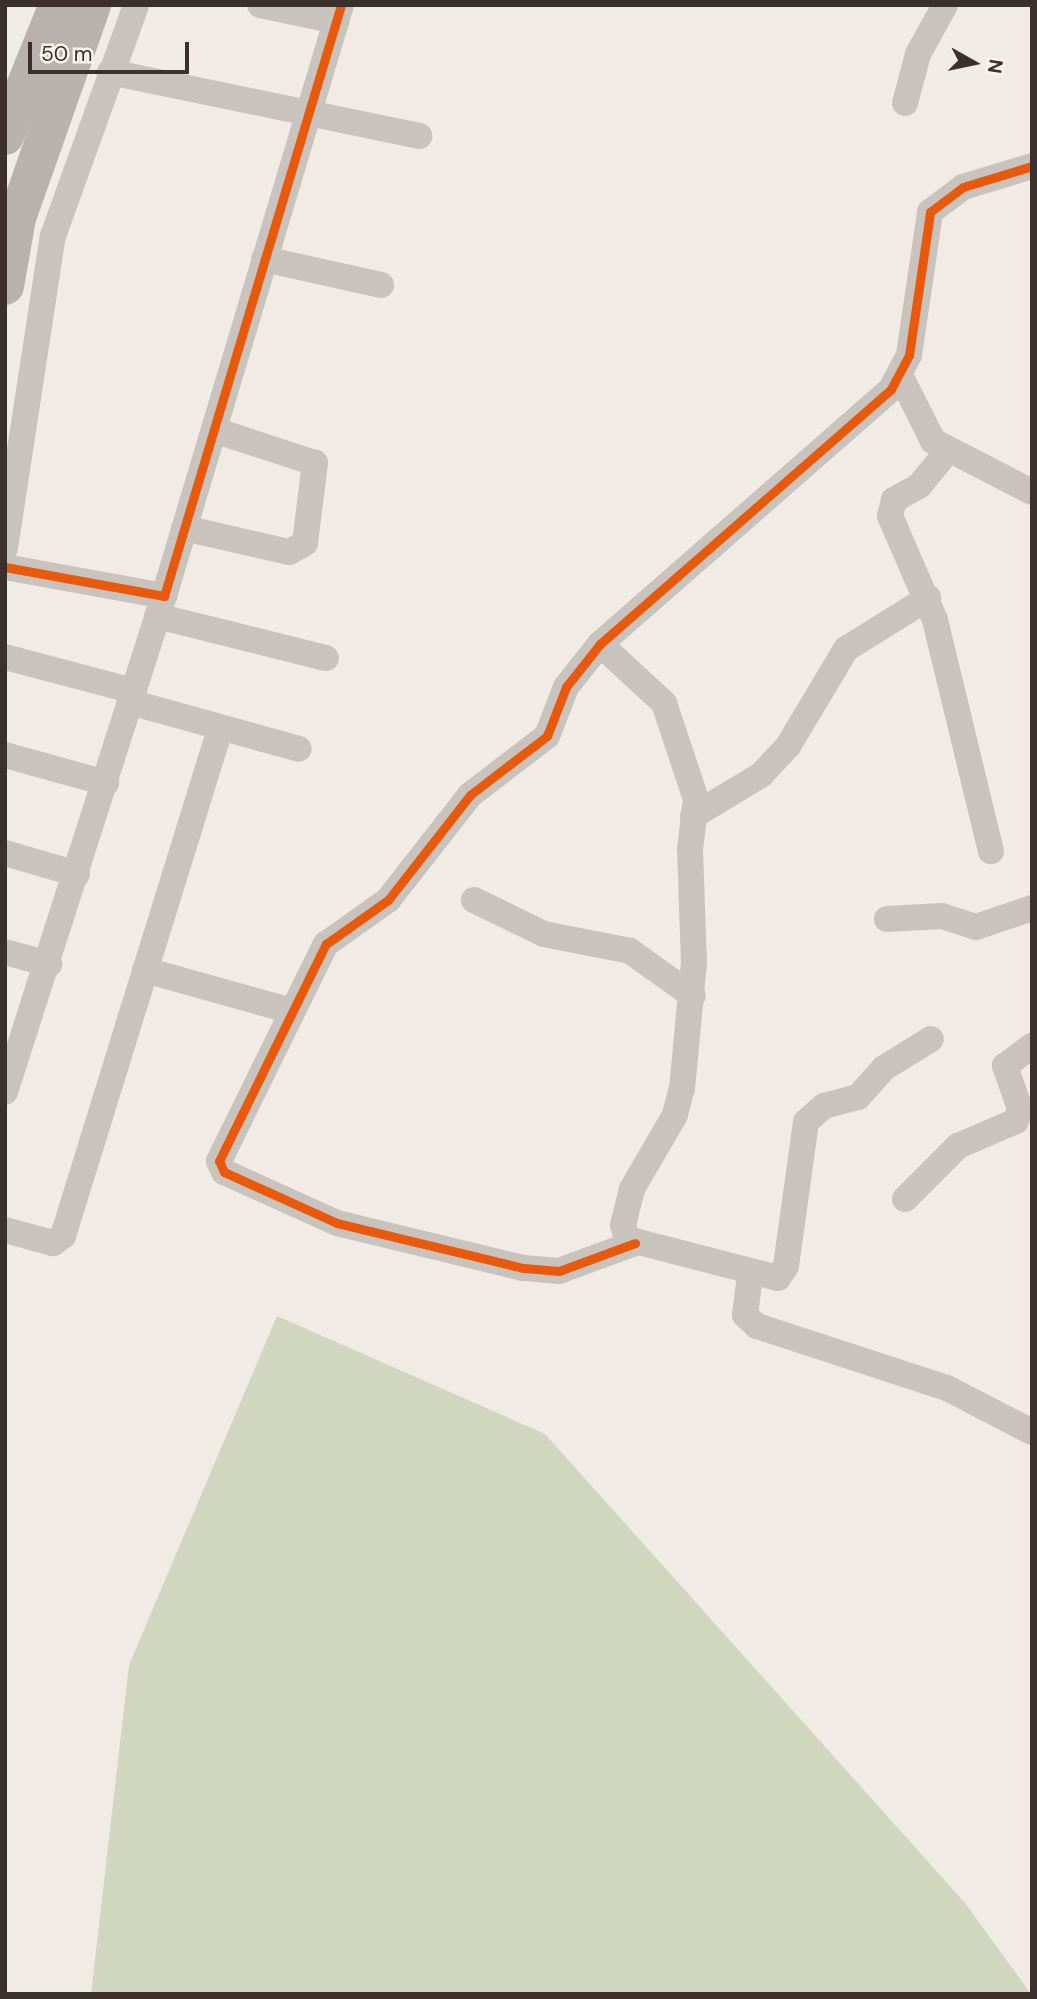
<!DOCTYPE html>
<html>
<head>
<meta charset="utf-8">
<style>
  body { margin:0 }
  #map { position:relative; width:1037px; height:1999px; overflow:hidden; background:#f0ebe5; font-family:"DM Sans",sans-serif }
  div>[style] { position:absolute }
  .green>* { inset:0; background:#d1d6bf }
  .street>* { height:26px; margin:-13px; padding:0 13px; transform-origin:13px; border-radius:13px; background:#c9c3be }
  .primary>* { height:38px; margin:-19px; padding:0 19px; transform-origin:19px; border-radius:19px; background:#b8b1ad }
  .cycleway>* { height:9px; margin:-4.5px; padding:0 4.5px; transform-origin:4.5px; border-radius:4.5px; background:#e8590c }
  span { translate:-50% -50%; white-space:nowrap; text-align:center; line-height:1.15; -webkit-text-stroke:6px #fbf5ee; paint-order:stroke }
  .frame { position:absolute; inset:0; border:7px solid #3b302b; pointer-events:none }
  .north { position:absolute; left:939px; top:28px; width:70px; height:70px; -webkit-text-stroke:5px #fbf5ee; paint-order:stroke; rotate:99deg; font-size:19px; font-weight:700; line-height:28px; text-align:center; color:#3b302b }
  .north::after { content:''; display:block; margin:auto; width:24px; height:32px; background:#3b302b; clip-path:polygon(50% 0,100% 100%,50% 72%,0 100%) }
  .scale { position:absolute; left:28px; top:42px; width:161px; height:32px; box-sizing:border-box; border:4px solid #3b302b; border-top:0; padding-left:9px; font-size:21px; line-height:24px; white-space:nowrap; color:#3b302b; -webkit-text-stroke:5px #fbf5ee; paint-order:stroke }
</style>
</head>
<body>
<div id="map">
  <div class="green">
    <i style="clip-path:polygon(277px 1316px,545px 1434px,965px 1903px,1031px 1994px,91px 1994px,129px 1665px)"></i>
  </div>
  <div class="street">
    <i style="left:260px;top:5px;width:78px;rotate:11.9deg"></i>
    <i style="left:110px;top:72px;width:316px;rotate:11.7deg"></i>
    <i style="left:905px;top:103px;width:51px;rotate:-75.1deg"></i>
    <i style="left:918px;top:54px;width:56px;rotate:-61.1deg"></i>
    <i style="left:264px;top:259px;width:120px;rotate:12.5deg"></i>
    <i style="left:901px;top:377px;width:72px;rotate:63.4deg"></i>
    <i style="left:933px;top:441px;width:111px;rotate:27.3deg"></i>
    <i style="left:947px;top:452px;width:44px;rotate:129.5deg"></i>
    <i style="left:919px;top:486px;width:29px;rotate:151deg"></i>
    <i style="left:894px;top:500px;width:16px;rotate:104deg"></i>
    <i style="left:890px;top:516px;width:113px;rotate:66.6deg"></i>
    <i style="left:935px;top:620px;width:238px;rotate:76.4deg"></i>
    <i style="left:184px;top:528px;width:108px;rotate:12.9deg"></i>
    <i style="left:289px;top:552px;width:18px;rotate:-29deg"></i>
    <i style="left:305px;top:543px;width:81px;rotate:-82.9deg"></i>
    <i style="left:315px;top:463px;width:106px;rotate:-161.9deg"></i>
    <i style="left:5px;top:548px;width:316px;rotate:-81.3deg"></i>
    <i style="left:53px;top:236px;width:245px;rotate:-70.2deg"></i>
    <i style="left:5px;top:567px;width:162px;rotate:10.3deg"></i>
    <i style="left:164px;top:596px;width:617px;rotate:-73.33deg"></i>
    <i style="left:157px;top:616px;width:174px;rotate:14deg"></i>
    <i style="left:600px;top:644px;width:87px;rotate:42.7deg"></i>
    <i style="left:664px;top:703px;width:101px;rotate:71.6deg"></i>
    <i style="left:696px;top:799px;width:50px;rotate:96.8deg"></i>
    <i style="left:690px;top:849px;width:113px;rotate:88deg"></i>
    <i style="left:694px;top:962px;width:127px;rotate:95.4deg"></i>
    <i style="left:682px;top:1088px;width:28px;rotate:105deg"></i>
    <i style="left:675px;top:1115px;width:86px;rotate:120.2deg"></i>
    <i style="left:632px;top:1189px;width:37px;rotate:104deg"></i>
    <i style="left:623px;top:1225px;width:15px;rotate:74deg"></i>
    <i style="left:627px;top:1239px;width:156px;rotate:14.5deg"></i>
    <i style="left:778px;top:1278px;width:14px;rotate:-56deg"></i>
    <i style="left:786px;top:1266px;width:145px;rotate:-82.1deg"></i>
    <i style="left:806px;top:1122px;width:24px;rotate:-42deg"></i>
    <i style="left:824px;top:1106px;width:35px;rotate:-15deg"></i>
    <i style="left:858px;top:1097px;width:39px;rotate:-48deg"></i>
    <i style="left:884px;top:1068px;width:55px;rotate:-31.7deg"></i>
    <i style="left:5px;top:657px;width:133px;rotate:14.8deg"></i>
    <i style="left:130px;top:702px;width:175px;rotate:15.5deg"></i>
    <i style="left:5px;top:755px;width:105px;rotate:15.5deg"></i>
    <i style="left:693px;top:816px;width:79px;rotate:-31.1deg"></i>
    <i style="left:761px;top:775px;width:40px;rotate:-47deg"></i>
    <i style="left:788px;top:746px;width:113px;rotate:-59.1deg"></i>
    <i style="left:846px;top:649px;width:97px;rotate:-31.9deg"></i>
    <i style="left:5px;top:853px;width:75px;rotate:16.3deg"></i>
    <i style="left:474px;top:900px;width:78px;rotate:25.9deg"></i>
    <i style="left:544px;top:934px;width:88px;rotate:11.2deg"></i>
    <i style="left:630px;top:951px;width:77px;rotate:35.5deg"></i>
    <i style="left:887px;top:919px;width:55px;rotate:-3.1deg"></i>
    <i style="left:942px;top:916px;width:36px;rotate:18deg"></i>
    <i style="left:976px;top:927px;width:59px;rotate:-18.7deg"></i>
    <i style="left:5px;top:952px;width:46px;rotate:15.3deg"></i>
    <i style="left:145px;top:970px;width:153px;rotate:15.6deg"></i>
    <i style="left:5px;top:1092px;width:521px;rotate:-72.23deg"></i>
    <i style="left:905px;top:1199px;width:75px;rotate:-45deg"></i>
    <i style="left:958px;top:1146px;width:63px;rotate:-23.3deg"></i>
    <i style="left:1016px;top:1121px;width:13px;rotate:-72deg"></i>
    <i style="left:1020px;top:1109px;width:46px;rotate:-109.2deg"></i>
    <i style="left:1005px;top:1066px;width:34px;rotate:-37deg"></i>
    <i style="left:5px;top:1230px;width:50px;rotate:15.2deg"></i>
    <i style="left:53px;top:1243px;width:12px;rotate:-35deg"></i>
    <i style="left:63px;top:1236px;width:531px;rotate:-72.79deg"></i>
    <i style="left:635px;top:1243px;width:81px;rotate:159.8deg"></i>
    <i style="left:559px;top:1271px;width:36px;rotate:-175deg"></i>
    <i style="left:523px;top:1268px;width:191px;rotate:-166.4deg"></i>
    <i style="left:337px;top:1223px;width:124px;rotate:-155.7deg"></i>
    <i style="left:224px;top:1172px;width:12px;rotate:-114deg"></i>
    <i style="left:219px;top:1161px;width:242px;rotate:-63.8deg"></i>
    <i style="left:326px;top:944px;width:76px;rotate:-35.4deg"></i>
    <i style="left:388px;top:900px;width:133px;rotate:-52deg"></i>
    <i style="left:470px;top:795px;width:97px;rotate:-37.5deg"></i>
    <i style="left:547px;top:736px;width:53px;rotate:-68.8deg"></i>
    <i style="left:566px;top:687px;width:55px;rotate:-51.7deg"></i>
    <i style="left:600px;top:644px;width:387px;rotate:-41.2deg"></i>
    <i style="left:891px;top:389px;width:38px;rotate:-62deg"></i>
    <i style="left:909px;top:355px;width:145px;rotate:-81.6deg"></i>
    <i style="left:930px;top:212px;width:41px;rotate:-37.1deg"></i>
    <i style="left:963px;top:187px;width:72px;rotate:-16.9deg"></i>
    <i style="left:750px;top:1275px;width:40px;rotate:97.1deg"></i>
    <i style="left:745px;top:1315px;width:16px;rotate:43deg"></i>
    <i style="left:757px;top:1326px;width:200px;rotate:18.1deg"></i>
    <i style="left:947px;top:1388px;width:96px;rotate:27.4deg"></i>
  </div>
  <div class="primary">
    <i style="left:5px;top:136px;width:141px;rotate:-68deg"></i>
    <i style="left:5px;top:286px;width:69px;rotate:-80deg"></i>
    <i style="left:17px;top:218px;width:226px;rotate:-70.6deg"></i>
  </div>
  <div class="cycleway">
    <i style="left:5px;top:567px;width:162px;rotate:10.3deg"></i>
    <i style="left:164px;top:596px;width:617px;rotate:-73.33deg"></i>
    <i style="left:635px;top:1243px;width:81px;rotate:159.8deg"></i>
    <i style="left:559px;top:1271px;width:36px;rotate:-175deg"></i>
    <i style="left:523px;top:1268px;width:191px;rotate:-166.4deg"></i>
    <i style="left:337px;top:1223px;width:124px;rotate:-155.7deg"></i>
    <i style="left:224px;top:1172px;width:12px;rotate:-114deg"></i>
    <i style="left:219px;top:1161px;width:242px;rotate:-63.8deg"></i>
    <i style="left:326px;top:944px;width:76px;rotate:-35.4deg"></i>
    <i style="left:388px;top:900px;width:133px;rotate:-52deg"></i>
    <i style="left:470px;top:795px;width:97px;rotate:-37.5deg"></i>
    <i style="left:547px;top:736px;width:53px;rotate:-68.8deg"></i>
    <i style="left:566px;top:687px;width:55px;rotate:-51.7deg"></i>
    <i style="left:600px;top:644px;width:387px;rotate:-41.2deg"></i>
    <i style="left:891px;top:389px;width:38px;rotate:-62deg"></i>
    <i style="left:909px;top:355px;width:145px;rotate:-81.6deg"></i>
    <i style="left:930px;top:212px;width:41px;rotate:-37.1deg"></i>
    <i style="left:963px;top:187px;width:72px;rotate:-16.9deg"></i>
  </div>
  <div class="frame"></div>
  <div class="north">N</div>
  <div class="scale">50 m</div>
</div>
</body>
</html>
